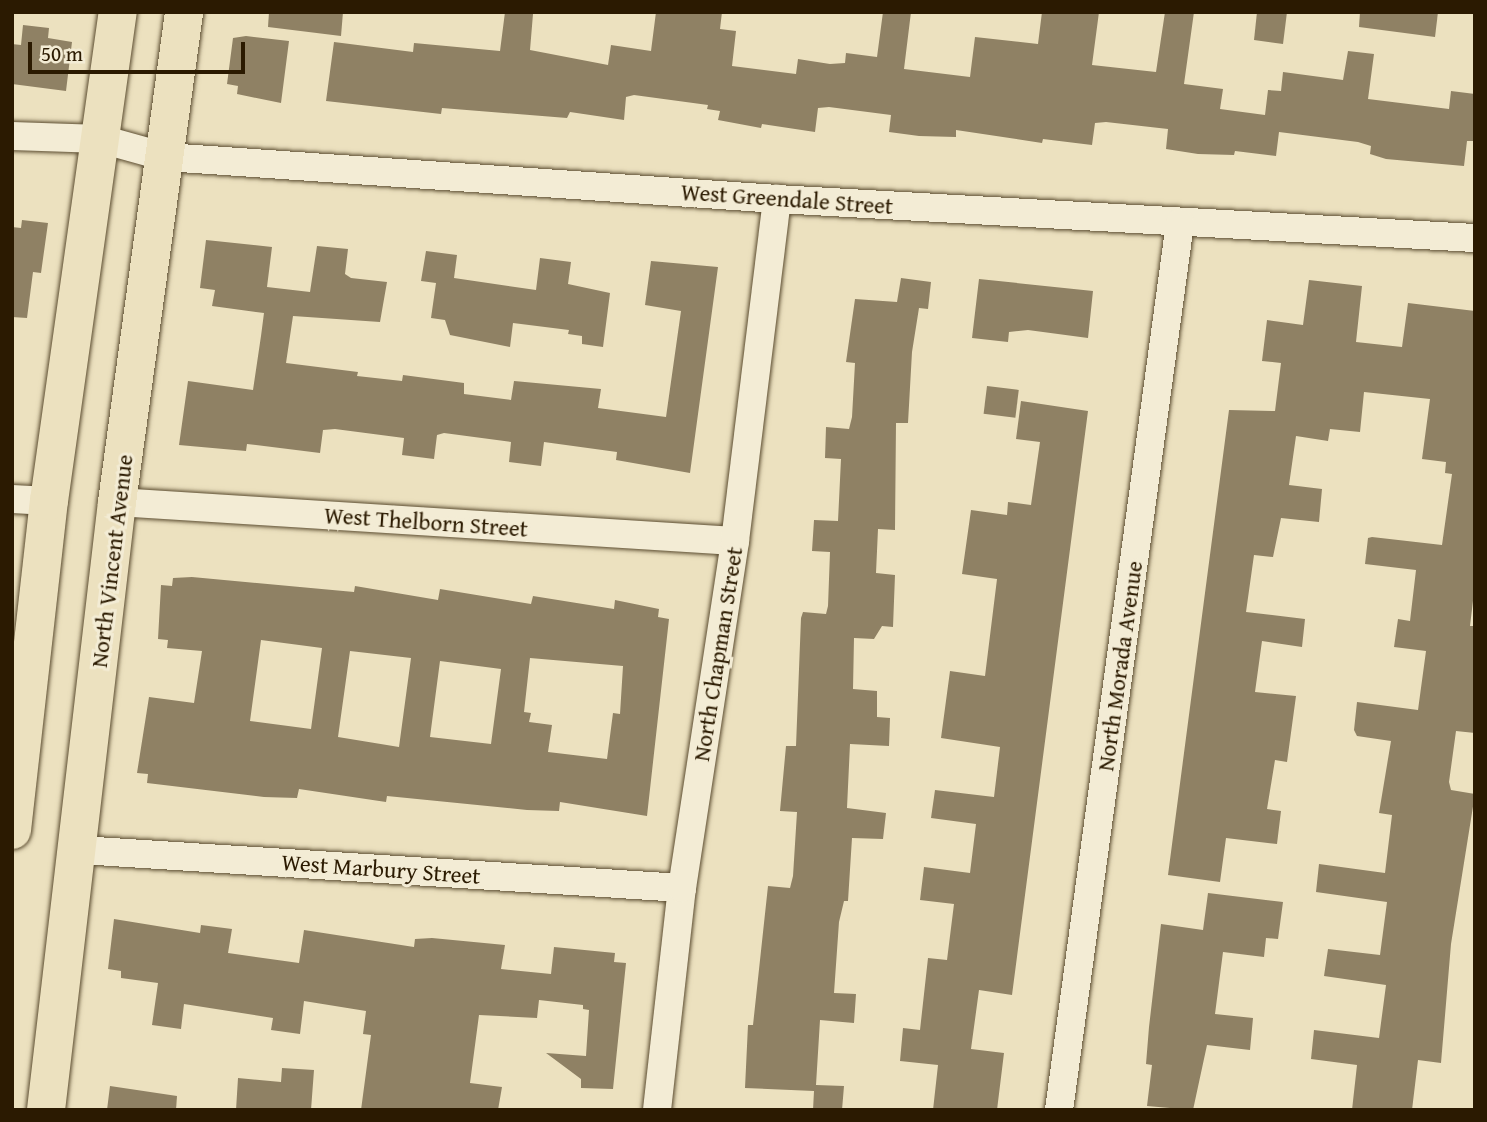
<!DOCTYPE html>
<html>
<head>
<meta charset="utf-8">
<style>
  body { margin:0 }
  #map { position:relative; width:1487px; height:1122px; overflow:hidden; background:#ece1bf; font-family:"Gentium Book Plus",serif }
  div>[style] { position:absolute }
  .building>* { inset:0; background:#8f8164; transform-origin:0 0 }
  .roads { filter:drop-shadow(0 0 2px #5b4c30) drop-shadow(0 0 2px #5b4c30) }
  .minor>* { height:28px; margin:-14px; padding:0 14px; transform-origin:14px; border-radius:14px; background:#f3ecd5 }
  .primary>* { height:38px; margin:-19px; padding:0 19px; transform-origin:19px; border-radius:19px; background:#ece1bf }
  span { translate:-50% -50%; white-space:nowrap; text-align:center; line-height:1.15; -webkit-text-stroke:6px #f3ecd5; paint-order:stroke }
  .street-label { font-size:23px; color:#2b1a01 }
  .frame { position:absolute; inset:0; border:14px solid #2b1a01; pointer-events:none }
  .scale { position:absolute; left:28px; top:42px; width:217px; height:32px; box-sizing:border-box; border:4px solid #2b1a01; border-top:0; padding-left:9px; font-size:21px; line-height:24px; white-space:nowrap; color:#2b1a01; -webkit-text-stroke:5px #f3ecd5; paint-order:stroke }
</style>
</head>
<body>
<div id="map">
  <div class="building">
    <i style="clip-path:polygon(269px 12px,343px 12px,341px 36px,268px 27px)"></i>
    <i style="clip-path:polygon(505px 12px,533px 14px,530px 50px,608px 65px,611px 45px,651px 51px,656px 12px,722px 12px,720px 29px,736px 31px,732px 66px,796px 74px,798px 59px,830px 64px,845px 63px,846px 53px,877px 57px,883px 12px,911px 12px,904px 69px,970px 77px,975px 37px,1038px 44px,1042px 12px,1099px 12px,1092px 65px,1156px 72px,1165px 12px,1194px 12px,1184px 84px,1223px 89px,1220px 109px,1265px 115px,1268px 90px,1281px 91px,1283px 72px,1343px 80px,1348px 51px,1374px 54px,1368px 99px,1449px 109px,1451px 91px,1475px 94px,1475px 141px,1467px 141px,1464px 166px,1386px 159px,1370px 154px,1371px 146px,1358px 142px,1279px 132px,1276px 156px,1235px 151px,1234px 155px,1198px 154px,1166px 149px,1168px 129px,1106px 122px,1095px 123px,1092px 145px,1043px 139px,1042px 143px,956px 130px,956px 137px,919px 136px,889px 132px,891px 115px,829px 107px,818px 108px,815px 132px,762px 124px,761px 128px,718px 120px,720px 111px,707px 109px,708px 105px,634px 95px,626px 97px,624px 120px,570px 112px,567px 118px,442px 108px,441px 114px,326px 101px,334px 42px,413px 52px,414px 43px,500px 51px)"></i>
    <i style="clip-path:polygon(1257px 12px,1287px 12px,1283px 44px,1254px 40px)"></i>
    <i style="clip-path:polygon(1360px 12px,1438px 12px,1435px 37px,1359px 27px)"></i>
    <i style="clip-path:polygon(23px 25px,49px 28px,48px 38px,72px 42px,66px 91px,12px 84px,12px 44px,21px 45px)"></i>
    <i style="clip-path:polygon(246px 36px,289px 41px,281px 103px,237px 94px,238px 86px,227px 84px,233px 38px)"></i>
    <i style="clip-path:polygon(22px 220px,48px 223px,41px 273px,33px 272px,27px 318px,12px 317px,12px 227px,21px 228px)"></i>
    <i style="clip-path:polygon(206px 240px,272px 247px,267px 287px,310px 292px,317px 246px,348px 249px,345px 274px,351px 278px,387px 282px,380px 322px,293px 316px,286px 363px,358px 372px,357px 376px,402px 381px,403px 375px,464px 383px,464px 394px,511px 400px,514px 381px,601px 389px,598px 408px,666px 417px,681px 311px,645px 305px,651px 261px,718px 267px,690px 473px,616px 460px,617px 452px,544px 442px,541px 466px,509px 462px,511px 442px,444px 433px,437px 435px,434px 459px,402px 455px,404px 438px,335px 429px,323px 430px,320px 453px,247px 444px,246px 451px,179px 445px,188px 381px,253px 390px,261px 336px,264px 313px,212px 306px,215px 290px,200px 288px)"></i>
    <i style="clip-path:polygon(426px 251px,457px 255px,454px 278px,536px 290px,540px 258px,571px 262px,568px 284px,610px 293px,603px 347px,582px 344px,582px 336px,568px 334px,569px 330px,513px 323px,510px 347px,450px 335px,445px 320px,431px 318px,436px 283px,421px 281px)"></i>
    <i style="clip-path:polygon(901px 278px,931px 282px,928px 309px,919px 308px,912px 352px,908px 423px,896px 423px,895px 530px,878px 529px,876px 573px,895px 575px,893px 627px,882px 626px,874px 639px,854px 638px,853px 689px,877px 691px,877px 717px,890px 718px,889px 746px,850px 744px,847px 808px,886px 813px,883px 839px,852px 838px,848px 901px,844px 901px,839px 922px,834px 993px,856px 994px,854px 1023px,820px 1020px,816px 1085px,844px 1086px,842px 1110px,813px 1110px,814px 1091px,745px 1088px,748px 1025px,753px 1025px,768px 886px,790px 888px,793px 876px,797px 812px,780px 811px,786px 746px,796px 746px,801px 618px,803px 612px,826px 614px,828px 606px,830px 552px,812px 551px,814px 520px,838px 521px,841px 459px,825px 458px,826px 427px,849px 429px,852px 417px,855px 363px,846px 362px,855px 299px,897px 302px)"></i>
    <i style="clip-path:polygon(979px 279px,1093px 291px,1088px 338px,1028px 330px,1009px 332px,1008px 342px,972px 338px)"></i>
    <i style="clip-path:polygon(1309px 280px,1362px 286px,1356px 342px,1402px 347px,1408px 303px,1475px 311px,1475px 584px,1470px 626px,1475px 626px,1475px 733px,1456px 731px,1449px 782px,1451px 790px,1475px 794px,1451px 944px,1441px 1063px,1418px 1060px,1412px 1110px,1352px 1110px,1357px 1065px,1311px 1059px,1314px 1030px,1379px 1038px,1386px 985px,1324px 976px,1328px 949px,1380px 955px,1387px 902px,1316px 892px,1319px 864px,1385px 873px,1392px 815px,1379px 813px,1391px 741px,1357px 736px,1354px 730px,1357px 702px,1418px 710px,1426px 651px,1394px 647px,1398px 619px,1410px 621px,1416px 570px,1365px 564px,1368px 538px,1372px 537px,1442px 545px,1452px 474px,1445px 473px,1446px 462px,1422px 459px,1430px 399px,1364px 392px,1360px 432px,1330px 429px,1328px 441px,1296px 436px,1289px 485px,1322px 489px,1319px 522px,1281px 518px,1273px 557px,1254px 555px,1246px 612px,1305px 619px,1302px 647px,1262px 641px,1255px 692px,1296px 696px,1287px 762px,1275px 760px,1267px 809px,1281px 811px,1277px 844px,1226px 838px,1220px 882px,1168px 875px,1229px 410px,1275px 411px,1281px 363px,1262px 361px,1267px 320px,1303px 325px)"></i>
    <i style="left:987px;top:386px;width:32px;height:28px;rotate:7deg"></i>
    <i style="clip-path:polygon(1021px 401px,1088px 411px,1012px 995px,979px 990px,971px 1049px,1004px 1053px,997px 1110px,933px 1110px,938px 1065px,900px 1061px,903px 1028px,920px 1030px,928px 958px,947px 960px,954px 904px,920px 900px,924px 867px,970px 873px,976px 824px,931px 818px,935px 790px,994px 797px,1000px 747px,941px 738px,950px 671px,985px 676px,997px 579px,962px 574px,971px 510px,1007px 515px,1008px 502px,1031px 505px,1040px 442px,1016px 439px)"></i>
    <i style="clip-path:polygon(evenodd,192px 577px,354px 592px,355px 586px,438px 600px,440px 589px,531px 604px,533px 596px,614px 609px,615px 600px,659px 609px,658px 617px,669px 619px,647px 816px,560px 802px,559px 811px,527px 810px,387px 796px,386px 802px,299px 789px,297px 798px,264px 797px,147px 783px,148px 774px,137px 773px,149px 697px,194px 703px,202px 651px,167px 648px,168px 640px,158px 639px,161px 585px,172px 586px,173px 578px,192px 577px,261px 640px,322px 648px,311px 729px,250px 721px,261px 640px,192px 577px,350px 651px,411px 658px,399px 747px,338px 737px,350px 651px,192px 577px,530px 658px,623px 666px,620px 714px,613px 713px,607px 759px,548px 752px,552px 725px,529px 722px,531px 713px,524px 712px,530px 658px,192px 577px,440px 661px,501px 669px,491px 744px,430px 737px,440px 661px)"></i>
    <i style="clip-path:polygon(1208px 893px,1283px 902px,1278px 939px,1266px 938px,1264px 957px,1223px 952px,1215px 1014px,1253px 1018px,1250px 1050px,1207px 1045px,1193px 1110px,1147px 1106px,1152px 1065px,1146px 1064px,1149px 1027px,1161px 924px,1203px 930px)"></i>
    <i style="clip-path:polygon(114px 919px,200px 933px,201px 925px,232px 929px,228px 953px,299px 963px,304px 930px,414px 947px,415px 939px,432px 938px,505px 945px,501px 969px,551px 974px,554px 947px,615px 953px,614px 962px,626px 963px,613px 1089px,581px 1088px,581px 1079px,546px 1053px,586px 1056px,589px 1010px,583px 1009px,583px 1005px,539px 1000px,537px 1018px,479px 1015px,470px 1083px,502px 1087px,498px 1110px,361px 1110px,371px 1035px,363px 1034px,366px 1011px,304px 1001px,300px 1034px,271px 1030px,273px 1018px,184px 1004px,181px 1029px,152px 1025px,158px 983px,121px 978px,121px 971px,108px 969px)"></i>
    <i style="clip-path:polygon(282px 1068px,314px 1070px,311px 1110px,236px 1110px,238px 1078px,281px 1082px)"></i>
    <i style="clip-path:polygon(110px 1086px,177px 1096px,176px 1110px,107px 1110px)"></i>
  </div>
  <div class="roads">
    <div class="minor">
      <i style="left:12px;top:136px;width:89px;rotate:1.9deg"></i>
      <i style="left:101px;top:139px;width:67px;rotate:15.5deg"></i>
      <i style="left:166px;top:157px;width:612px;rotate:3.93deg"></i>
      <i style="left:777px;top:199px;width:699px;rotate:3.2deg"></i>
      <i style="left:12px;top:499px;width:37px;rotate:3deg"></i>
      <i style="left:117px;top:502px;width:619px;rotate:3.61deg"></i>
      <i style="left:80px;top:850px;width:603px;rotate:3.61deg"></i>
      <i style="left:657px;top:1110px;width:223px;rotate:-83.6deg"></i>
      <i style="left:682px;top:888px;width:351px;rotate:-81.3deg"></i>
      <i style="left:735px;top:541px;width:345px;rotate:-83deg"></i>
      <i style="left:1059px;top:1110px;width:895px;rotate:-82.23deg"></i>
    </div>
    <div class="primary">
      <i style="left:12px;top:830px;width:331px;rotate:-83.6deg"></i>
      <i style="left:49px;top:501px;width:494px;rotate:-82deg"></i>
      <i style="left:46px;top:1110px;width:612px;rotate:-83.34deg"></i>
      <i style="left:117px;top:502px;width:495px;rotate:-82.2deg"></i>
    </div>
  </div>
  <div class="street-label">
    <span style="left:787px;top:199px;rotate:4deg">West Greendale Street</span>
    <span style="left:426px;top:522px;rotate:4deg">West Thelborn Street</span>
    <span style="left:112px;top:561px;rotate:-83deg">North Vincent Avenue</span>
    <span style="left:718px;top:654px;rotate:-81deg">North Chapman Street</span>
    <span style="left:1120px;top:666px;rotate:-82deg">North Morada Avenue</span>
    <span style="left:381px;top:869px;rotate:4deg">West Marbury Street</span>
  </div>
  <div class="frame"></div>
  <div class="scale">50 m</div>
</div>
</body>
</html>
